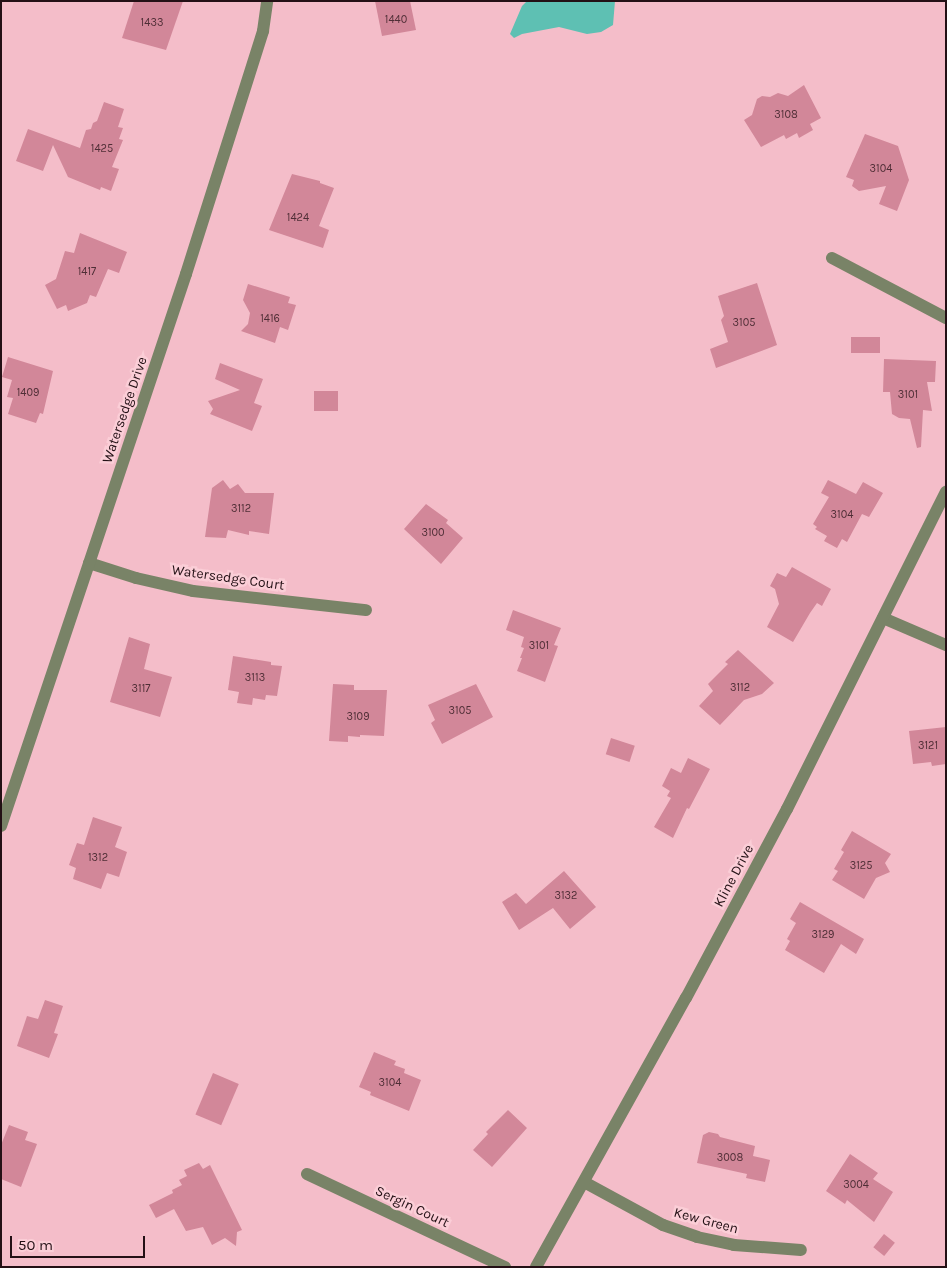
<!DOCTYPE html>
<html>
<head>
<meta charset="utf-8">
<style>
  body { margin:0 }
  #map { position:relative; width:947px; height:1268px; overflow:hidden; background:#f4bdc9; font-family:Karla,sans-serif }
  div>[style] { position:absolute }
  .water>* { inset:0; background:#5ec0b3 }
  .building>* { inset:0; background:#d28799; transform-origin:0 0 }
  .minor>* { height:12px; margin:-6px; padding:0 6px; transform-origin:6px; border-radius:6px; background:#798367 }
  span { translate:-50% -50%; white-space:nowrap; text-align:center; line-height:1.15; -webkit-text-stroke:5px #fbced7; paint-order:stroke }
  .number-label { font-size:11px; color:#4f2e36 }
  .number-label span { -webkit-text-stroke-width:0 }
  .street-label { font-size:14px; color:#231015 }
  .frame { position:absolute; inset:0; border:2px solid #231015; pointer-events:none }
  .scale { position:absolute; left:10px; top:1236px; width:135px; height:22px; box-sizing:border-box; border:2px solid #231015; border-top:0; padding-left:6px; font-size:15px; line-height:18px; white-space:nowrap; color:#231015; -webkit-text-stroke:4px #fbced7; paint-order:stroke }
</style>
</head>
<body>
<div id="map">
  <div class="water">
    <i style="clip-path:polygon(527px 1px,615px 1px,613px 25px,601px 32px,587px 34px,559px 27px,522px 34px,514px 38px,510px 34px,522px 6px)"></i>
  </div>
  <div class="building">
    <i style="clip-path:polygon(134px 1px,183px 1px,166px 50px,122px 38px)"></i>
    <i style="clip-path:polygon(375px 1px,410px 1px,416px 30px,382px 36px)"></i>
    <i style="clip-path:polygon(804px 85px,821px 118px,810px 124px,813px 130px,799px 138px,797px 133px,786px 139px,784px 135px,761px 147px,744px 120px,752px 115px,757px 99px,762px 96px,770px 97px,778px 93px,788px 96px)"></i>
    <i style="clip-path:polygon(104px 102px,124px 109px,118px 127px,123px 128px,119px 139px,123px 140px,112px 167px,119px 169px,111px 191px,101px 187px,100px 190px,68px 177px,53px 145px,43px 171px,16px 161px,28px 129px,80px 148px,86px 130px,91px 129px,93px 123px,97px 121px)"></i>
    <i style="clip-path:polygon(865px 134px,898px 146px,909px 180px,897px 211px,879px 204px,886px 186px,859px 191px,852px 186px,854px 180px,846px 177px)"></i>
    <i style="clip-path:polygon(292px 174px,320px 181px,320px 183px,334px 188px,319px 226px,329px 230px,323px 248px,269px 230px)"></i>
    <i style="clip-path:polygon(80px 233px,127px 252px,125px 257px,119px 273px,108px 269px,96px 297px,90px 295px,87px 303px,68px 311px,66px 305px,57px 309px,45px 285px,56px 279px,65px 251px,74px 253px)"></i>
    <i style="clip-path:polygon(757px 283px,777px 345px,716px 368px,710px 349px,728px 342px,721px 320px,724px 316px,718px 296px)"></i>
    <i style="clip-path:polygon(248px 284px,290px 297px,288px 303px,296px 305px,288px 330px,280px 327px,275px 343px,241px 331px,248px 324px,250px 313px,243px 300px)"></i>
    <i style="left:851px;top:337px;width:29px;height:16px"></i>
    <i style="clip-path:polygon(8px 357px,53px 371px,43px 414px,40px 413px,36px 423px,8px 414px,13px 398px,7px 397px,12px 380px,2px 377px)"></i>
    <i style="clip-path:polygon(884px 359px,936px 361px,935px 382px,927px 382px,932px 411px,923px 410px,921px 447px,917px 448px,910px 419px,899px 418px,892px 414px,890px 392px,883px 392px)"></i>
    <i style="clip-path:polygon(220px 363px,263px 379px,254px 403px,262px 406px,252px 431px,210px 414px,213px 409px,208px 401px,240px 390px,215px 379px)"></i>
    <i style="left:314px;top:391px;width:24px;height:20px"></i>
    <i style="clip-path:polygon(223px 480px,230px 489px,238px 484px,245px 493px,274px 493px,269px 534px,249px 531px,249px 535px,228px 530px,226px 538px,205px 537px,212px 488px)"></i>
    <i style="clip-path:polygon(828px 480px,856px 494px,863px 482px,883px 493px,869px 517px,862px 514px,847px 542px,842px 539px,837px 548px,824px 541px,827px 536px,815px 529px,817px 527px,813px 524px,829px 497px,821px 493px)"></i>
    <i style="clip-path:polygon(426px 504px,448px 520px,446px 523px,463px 538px,441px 564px,404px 529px)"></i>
    <i style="clip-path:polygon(792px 567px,831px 589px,822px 606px,817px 603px,810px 613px,793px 642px,767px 627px,779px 604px,775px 589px,770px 586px,777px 573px,786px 577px)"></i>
    <i style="clip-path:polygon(513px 610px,561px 628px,554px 645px,558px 646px,545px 682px,517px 671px,522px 658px,520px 658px,524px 648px,521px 647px,524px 637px,506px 630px)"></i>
    <i style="clip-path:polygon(129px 637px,150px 644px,144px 669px,172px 677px,160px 717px,110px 702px)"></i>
    <i style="clip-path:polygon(738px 650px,774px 683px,762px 694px,744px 700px,720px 725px,699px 706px,713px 691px,708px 684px,728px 664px,725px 662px)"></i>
    <i style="clip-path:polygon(233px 656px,271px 662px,271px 665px,282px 666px,277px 696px,266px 695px,265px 700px,253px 698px,252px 705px,237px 703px,239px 692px,228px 690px)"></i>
    <i style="clip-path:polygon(333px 684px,354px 685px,354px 690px,387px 690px,384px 736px,360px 735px,360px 737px,348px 736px,348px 742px,329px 741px)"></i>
    <i style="clip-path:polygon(476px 684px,493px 717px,442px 744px,431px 723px,435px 720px,428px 705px)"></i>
    <i style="clip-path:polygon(946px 727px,946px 764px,932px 766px,931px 762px,913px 764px,909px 731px)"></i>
    <i style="left:611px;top:738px;width:25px;height:17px;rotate:18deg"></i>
    <i style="clip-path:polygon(688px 758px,710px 769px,689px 809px,687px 808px,673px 838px,654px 827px,671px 798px,667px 796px,670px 791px,662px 786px,671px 768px,681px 773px)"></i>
    <i style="clip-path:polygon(93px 817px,122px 827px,115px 847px,127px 852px,119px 877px,107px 873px,101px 889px,73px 879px,76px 868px,69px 865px,77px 843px,84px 845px)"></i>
    <i style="clip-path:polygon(852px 831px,891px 854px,885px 863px,890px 872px,876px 878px,864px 899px,832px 880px,838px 871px,834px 869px,844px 852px,841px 850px)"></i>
    <i style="clip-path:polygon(564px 871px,596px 907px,570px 929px,553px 908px,519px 930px,502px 902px,516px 893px,526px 904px)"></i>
    <i style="clip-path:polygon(800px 902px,864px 939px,856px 954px,841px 944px,824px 973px,785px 950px,790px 941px,787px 939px,796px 923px,790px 919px)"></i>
    <i style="clip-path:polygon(45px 1000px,63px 1006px,54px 1033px,58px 1034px,49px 1058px,17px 1046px,27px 1016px,38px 1019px)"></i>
    <i style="clip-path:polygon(374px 1052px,396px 1061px,394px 1065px,405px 1069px,404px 1073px,421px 1080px,409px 1111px,370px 1095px,371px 1092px,359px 1087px)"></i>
    <i style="left:213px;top:1073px;width:28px;height:45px;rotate:23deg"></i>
    <i style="clip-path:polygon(508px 1110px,527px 1128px,492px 1167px,473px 1150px,488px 1134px,486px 1132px)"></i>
    <i style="clip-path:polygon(9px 1125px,28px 1132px,25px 1140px,37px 1144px,21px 1187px,1px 1179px,1px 1145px)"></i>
    <i style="clip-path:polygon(709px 1132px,718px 1134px,720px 1137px,755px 1146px,753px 1156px,770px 1160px,765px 1182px,746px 1178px,747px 1174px,697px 1163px,703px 1135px)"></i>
    <i style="clip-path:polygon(850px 1154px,878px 1173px,873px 1179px,893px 1192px,874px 1222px,847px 1200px,845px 1204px,826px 1191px)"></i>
    <i style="clip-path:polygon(199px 1163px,203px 1169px,210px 1165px,242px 1230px,237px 1232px,236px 1246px,225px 1238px,212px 1245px,203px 1227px,186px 1231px,174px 1209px,156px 1218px,149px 1205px,173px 1193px,172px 1190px,182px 1185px,179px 1180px,187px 1176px,184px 1170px)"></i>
    <i style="left:884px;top:1234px;width:14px;height:17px;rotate:39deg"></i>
  </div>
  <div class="minor">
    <i style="left:832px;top:258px;width:129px;rotate:27.8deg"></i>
    <i style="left:89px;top:563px;width:49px;rotate:17.7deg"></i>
    <i style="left:136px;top:578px;width:58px;rotate:12.8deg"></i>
    <i style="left:193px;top:591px;width:174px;rotate:6.3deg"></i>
    <i style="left:883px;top:618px;width:69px;rotate:23.2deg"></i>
    <i style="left:1px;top:826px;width:582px;rotate:-71.47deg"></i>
    <i style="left:186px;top:274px;width:255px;rotate:-72.4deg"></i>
    <i style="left:263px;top:31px;width:30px;rotate:-82deg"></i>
    <i style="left:307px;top:1174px;width:219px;rotate:25.2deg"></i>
    <i style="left:584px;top:1182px;width:90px;rotate:28.6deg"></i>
    <i style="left:663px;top:1225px;width:36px;rotate:19deg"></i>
    <i style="left:697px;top:1237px;width:38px;rotate:12deg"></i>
    <i style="left:734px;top:1245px;width:67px;rotate:4.3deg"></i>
    <i style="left:536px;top:1267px;width:308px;rotate:-60.9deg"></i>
    <i style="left:686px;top:998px;width:214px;rotate:-61.9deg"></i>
    <i style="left:787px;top:809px;width:355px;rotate:-63.4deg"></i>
  </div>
  <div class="number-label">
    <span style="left:396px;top:20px">1440</span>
    <span style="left:152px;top:23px">1433</span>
    <span style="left:786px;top:115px">3108</span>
    <span style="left:102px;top:149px">1425</span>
    <span style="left:881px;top:169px">3104</span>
    <span style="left:298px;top:218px">1424</span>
    <span style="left:87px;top:272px">1417</span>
    <span style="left:270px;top:319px">1416</span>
    <span style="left:744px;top:323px">3105</span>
    <span style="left:28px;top:393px">1409</span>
    <span style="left:908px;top:395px">3101</span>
    <span style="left:241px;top:509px">3112</span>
    <span style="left:842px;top:515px">3104</span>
    <span style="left:433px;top:533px">3100</span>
    <span style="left:539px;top:646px">3101</span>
    <span style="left:255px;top:678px">3113</span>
    <span style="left:740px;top:688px">3112</span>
    <span style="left:141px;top:689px">3117</span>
    <span style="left:460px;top:711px">3105</span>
    <span style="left:358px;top:717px">3109</span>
    <span style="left:928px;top:746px">3121</span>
    <span style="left:98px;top:858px">1312</span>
    <span style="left:861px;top:866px">3125</span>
    <span style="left:566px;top:896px">3132</span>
    <span style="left:823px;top:935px">3129</span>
    <span style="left:390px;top:1083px">3104</span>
    <span style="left:730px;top:1158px">3008</span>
    <span style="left:856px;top:1185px">3004</span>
  </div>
  <div class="street-label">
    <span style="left:125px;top:410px;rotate:-71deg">Watersedge Drive</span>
    <span style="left:228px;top:578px;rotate:8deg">Watersedge Court</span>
    <span style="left:734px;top:876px;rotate:-62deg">Kline Drive</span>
    <span style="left:412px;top:1207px;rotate:25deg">Sergin Court</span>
    <span style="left:706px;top:1221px;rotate:15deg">Kew Green</span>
  </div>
  <div class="frame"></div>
  <div class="scale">50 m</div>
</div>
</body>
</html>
